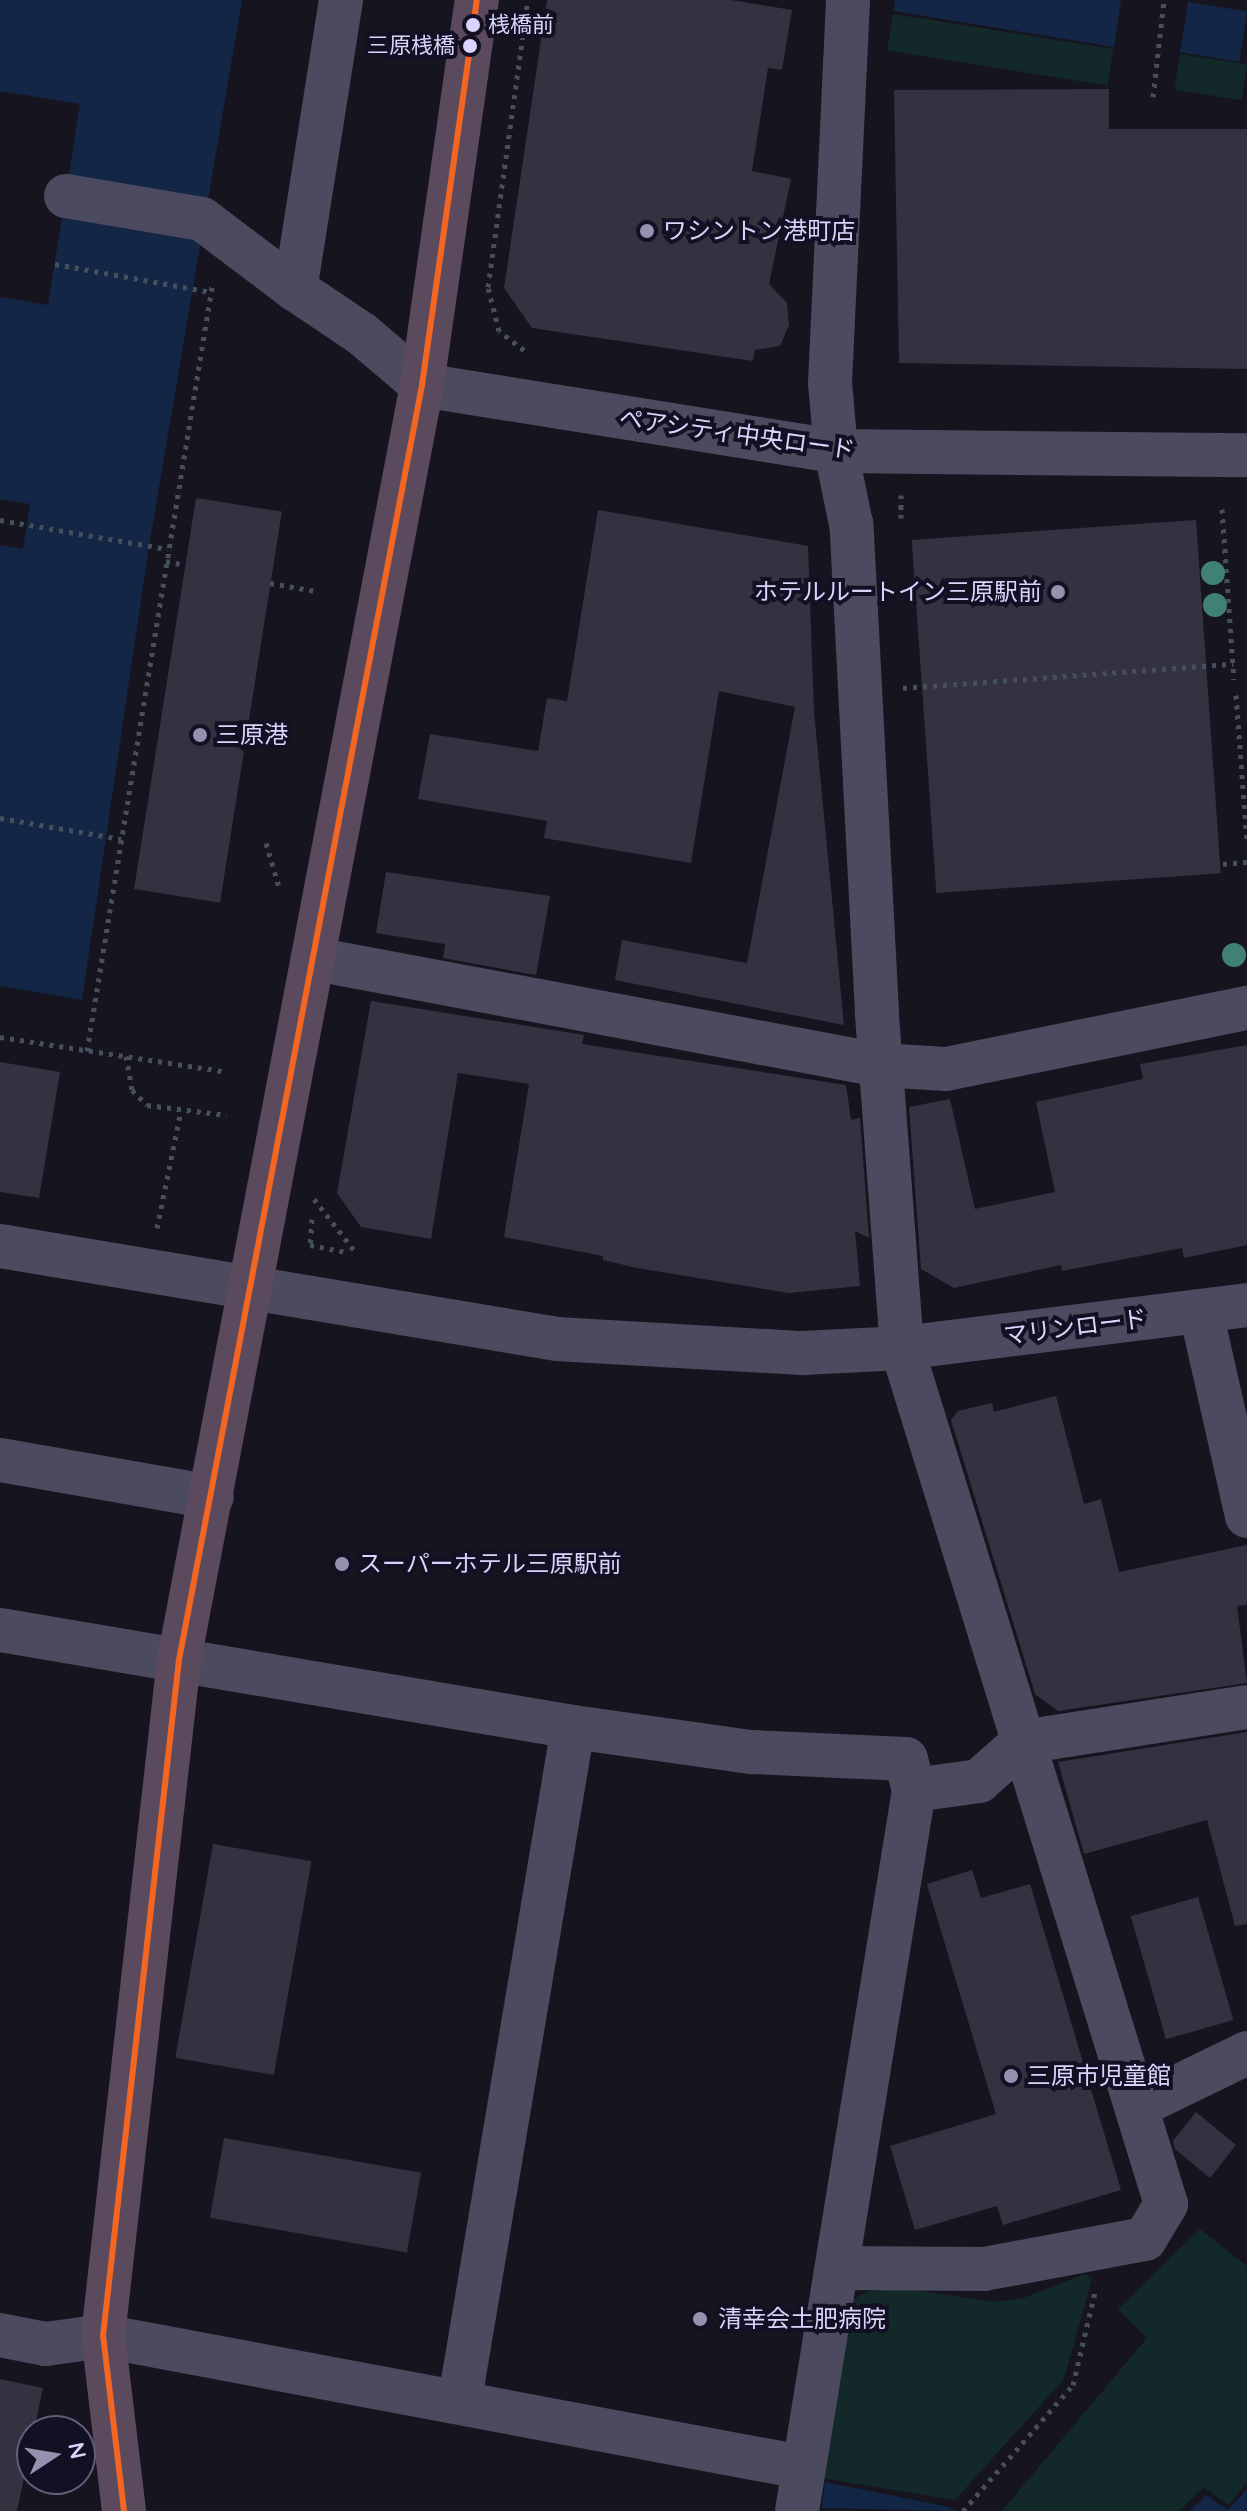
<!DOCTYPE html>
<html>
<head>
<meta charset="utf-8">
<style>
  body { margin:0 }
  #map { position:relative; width:1247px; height:2511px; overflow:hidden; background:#16141f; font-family:Quicksand,"Noto Sans JP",sans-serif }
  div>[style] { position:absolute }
  .green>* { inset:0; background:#132929; transform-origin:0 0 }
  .water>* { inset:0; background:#132645; transform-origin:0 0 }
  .pier>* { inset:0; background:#16141f }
  .building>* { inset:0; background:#343241; transform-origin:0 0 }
  .path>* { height:5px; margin-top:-2.5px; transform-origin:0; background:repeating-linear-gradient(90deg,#45505c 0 4px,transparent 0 10px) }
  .minor>* { height:44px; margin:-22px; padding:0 22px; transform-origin:22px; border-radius:22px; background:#4b4a5e }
  .highway>* { height:44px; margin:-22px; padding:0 22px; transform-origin:22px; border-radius:22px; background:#5b4a5e }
  .bus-1>* { height:6px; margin:-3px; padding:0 3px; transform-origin:3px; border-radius:3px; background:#f26522 }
  .trees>* { width:24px; height:24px; margin:-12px; border-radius:50%; background:#418075 }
  .dots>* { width:22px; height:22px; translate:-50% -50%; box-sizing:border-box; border:4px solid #131023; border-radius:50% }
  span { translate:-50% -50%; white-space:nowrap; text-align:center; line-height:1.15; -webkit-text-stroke:8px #131023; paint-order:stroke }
  .bus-label { font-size:22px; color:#d9d4fc }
  .left { translate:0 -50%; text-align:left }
  .right { translate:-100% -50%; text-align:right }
  .poi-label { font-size:24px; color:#d9d4fc }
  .street-label { font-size:24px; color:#d9d4fc }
  .north { position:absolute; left:16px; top:2415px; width:80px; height:80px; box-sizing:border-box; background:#131023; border:2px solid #625e7a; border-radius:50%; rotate:78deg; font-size:22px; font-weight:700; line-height:32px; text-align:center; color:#d9d4fc }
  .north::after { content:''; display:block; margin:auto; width:28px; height:36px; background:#9591af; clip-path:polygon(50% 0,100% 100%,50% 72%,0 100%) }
</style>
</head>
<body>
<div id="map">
  <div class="green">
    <i style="left:893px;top:14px;width:223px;height:37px;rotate:9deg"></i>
    <i style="left:1180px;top:54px;width:68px;height:36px;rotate:9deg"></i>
    <i style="clip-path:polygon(1200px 2229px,1247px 2266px,1247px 2483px,1228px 2505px,1204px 2487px,1179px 2511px,1002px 2511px,1147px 2338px,1118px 2309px)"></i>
    <i style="clip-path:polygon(1085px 2274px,1092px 2278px,1064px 2379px,955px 2500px,821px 2478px,849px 2302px,868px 2291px,895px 2287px,994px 2302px,1023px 2298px)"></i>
  </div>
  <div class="water">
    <i style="clip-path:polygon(0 0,242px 0,149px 546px,82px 1000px,0 986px)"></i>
    <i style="clip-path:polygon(895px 0,1121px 0,1114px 47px,893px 11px)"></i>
    <i style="left:1188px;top:2px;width:60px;height:51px;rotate:9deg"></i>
    <i style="clip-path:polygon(825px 2482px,949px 2507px,956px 2511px,822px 2508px)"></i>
    <i style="clip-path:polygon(1247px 2489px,1247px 2511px,1190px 2511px,1206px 2495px,1228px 2510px)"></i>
  </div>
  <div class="pier">
    <i style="clip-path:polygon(0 91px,80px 104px,48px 305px,0 297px)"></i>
    <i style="clip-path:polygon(0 499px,30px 504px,23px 549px,0 545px)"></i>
  </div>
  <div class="building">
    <i style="clip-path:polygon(547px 0,731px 0,792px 10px,782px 70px,768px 68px,752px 171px,791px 179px,769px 284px,787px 303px,789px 325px,780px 346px,755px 350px,753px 361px,532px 328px,504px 288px)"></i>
    <i style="clip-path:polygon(1109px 89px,1109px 129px,1247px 129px,1247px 369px,899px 363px,894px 90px)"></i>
    <i style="left:196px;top:498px;width:87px;height:396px;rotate:9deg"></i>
    <i style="clip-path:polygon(598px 510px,808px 546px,814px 711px,844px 1025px,615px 980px,622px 940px,747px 963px,795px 707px,719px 691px,691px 863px,544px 838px,547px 821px,418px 799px,430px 734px,538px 751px,547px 698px,567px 701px)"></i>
    <i style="left:1196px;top:520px;width:354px;height:285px;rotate:86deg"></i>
    <i style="clip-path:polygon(386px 872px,550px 896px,536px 975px,443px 958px,445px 944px,376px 933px)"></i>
    <i style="clip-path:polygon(371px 1001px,584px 1035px,582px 1044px,846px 1085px,851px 1120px,860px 1118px,869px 1238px,855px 1231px,860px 1286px,789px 1293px,637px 1268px,603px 1260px,603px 1256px,504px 1237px,529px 1084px,458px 1073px,431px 1239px,361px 1227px,337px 1193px)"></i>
    <i style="clip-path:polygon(1247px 1045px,1247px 1245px,1184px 1258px,1182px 1248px,1062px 1271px,1061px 1265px,954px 1288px,921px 1269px,909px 1107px,950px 1099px,975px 1209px,1055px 1192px,1036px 1102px,1143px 1079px,1140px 1064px)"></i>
    <i style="clip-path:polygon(0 1062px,60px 1072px,39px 1198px,0 1192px)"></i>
    <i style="clip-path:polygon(1056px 1396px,1084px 1504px,1101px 1499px,1119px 1572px,1247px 1545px,1247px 1605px,1237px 1606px,1247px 1683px,1058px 1711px,1035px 1694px,951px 1420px,958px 1411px,992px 1403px,994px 1412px)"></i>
    <i style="clip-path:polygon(1247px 1732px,1247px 1924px,1235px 1926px,1207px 1820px,1084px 1854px,1058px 1762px)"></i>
    <i style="left:213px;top:1844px;width:100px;height:217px;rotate:10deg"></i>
    <i style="clip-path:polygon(972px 1870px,981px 1898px,1030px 1884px,1121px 2190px,1003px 2225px,997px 2206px,915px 2230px,890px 2146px,996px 2114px,927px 1884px)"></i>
    <i style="left:1198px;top:1897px;width:128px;height:70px;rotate:74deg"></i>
    <i style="clip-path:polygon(1196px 2112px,1236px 2145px,1210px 2178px,1175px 2149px,1173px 2141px)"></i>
    <i style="left:224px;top:2138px;width:200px;height:81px;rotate:10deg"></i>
    <i style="clip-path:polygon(0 2379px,43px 2388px,17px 2511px,0 2511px)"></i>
  </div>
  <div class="path">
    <i style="left:1153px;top:97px;width:98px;rotate:-83.5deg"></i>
    <i style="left:55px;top:264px;width:158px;rotate:10.2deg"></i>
    <i style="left:524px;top:350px;width:31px;rotate:-143deg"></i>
    <i style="left:499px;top:331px;width:45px;rotate:-104deg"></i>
    <i style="left:488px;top:287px;width:290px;rotate:-82.1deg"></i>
    <i style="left:901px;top:495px;width:23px;rotate:90deg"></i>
    <i style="left:1222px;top:509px;width:171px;rotate:86deg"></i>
    <i style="left:0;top:520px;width:170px;rotate:9.8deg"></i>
    <i style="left:166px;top:561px;width:19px;rotate:12deg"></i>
    <i style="left:270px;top:583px;width:46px;rotate:10.1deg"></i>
    <i style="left:903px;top:688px;width:331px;rotate:-4.2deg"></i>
    <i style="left:1236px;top:695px;width:147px;rotate:85.7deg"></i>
    <i style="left:0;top:818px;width:123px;rotate:9.8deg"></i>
    <i style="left:266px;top:843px;width:46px;rotate:73.5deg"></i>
    <i style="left:1223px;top:864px;width:24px;rotate:-5deg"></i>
    <i style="left:0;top:1037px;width:226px;rotate:8.7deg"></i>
    <i style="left:87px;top:1051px;width:780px;rotate:-80.71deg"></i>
    <i style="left:126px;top:1056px;width:35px;rotate:80deg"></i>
    <i style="left:132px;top:1090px;width:21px;rotate:45deg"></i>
    <i style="left:147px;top:1105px;width:80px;rotate:7.2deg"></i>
    <i style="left:314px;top:1199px;width:65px;rotate:51.9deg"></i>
    <i style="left:312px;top:1219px;width:26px;rotate:94deg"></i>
    <i style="left:310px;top:1245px;width:36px;rotate:11deg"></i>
    <i style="left:157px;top:1228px;width:120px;rotate:-78.5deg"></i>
    <i style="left:963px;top:2511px;width:167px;rotate:-48.9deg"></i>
    <i style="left:1073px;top:2385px;width:96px;rotate:-76.7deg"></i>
  </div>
  <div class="minor">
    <i style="left:341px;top:0;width:293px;rotate:99deg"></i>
    <i style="left:295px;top:289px;width:81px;rotate:33.9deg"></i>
    <i style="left:362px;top:334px;width:79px;rotate:40.4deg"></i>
    <i style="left:422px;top:385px;width:419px;rotate:9.1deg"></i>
    <i style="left:836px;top:451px;width:411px;rotate:0.6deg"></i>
    <i style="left:66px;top:196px;width:138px;rotate:9.6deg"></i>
    <i style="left:202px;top:219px;width:116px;rotate:37deg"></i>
    <i style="left:315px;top:959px;width:575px;rotate:10.63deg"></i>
    <i style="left:880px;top:1065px;width:66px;rotate:3.5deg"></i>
    <i style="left:946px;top:1069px;width:307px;rotate:-11.5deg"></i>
    <i style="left:0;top:1246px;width:565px;rotate:9.48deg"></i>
    <i style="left:557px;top:1339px;width:246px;rotate:3.3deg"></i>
    <i style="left:803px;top:1353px;width:99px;rotate:-2.9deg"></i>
    <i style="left:902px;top:1348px;width:348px;rotate:-7.1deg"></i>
    <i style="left:1201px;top:1312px;width:209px;rotate:77.3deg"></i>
    <i style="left:0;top:1460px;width:215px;rotate:9.9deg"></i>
    <i style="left:0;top:1630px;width:581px;rotate:9.61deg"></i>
    <i style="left:573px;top:1727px;width:181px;rotate:8deg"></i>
    <i style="left:752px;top:1752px;width:154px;rotate:2.6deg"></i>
    <i style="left:906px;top:1759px;width:32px;rotate:76deg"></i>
    <i style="left:1140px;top:2105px;width:119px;rotate:-25.9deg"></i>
    <i style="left:837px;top:2268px;width:147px;rotate:0.4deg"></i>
    <i style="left:984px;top:2269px;width:164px;rotate:-10.6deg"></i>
    <i style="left:1145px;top:2239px;width:41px;rotate:-59deg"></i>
    <i style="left:1166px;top:2204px;width:896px;rotate:-107.14deg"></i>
    <i style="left:902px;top:1348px;width:337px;rotate:-94.3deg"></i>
    <i style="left:877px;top:1012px;width:489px;rotate:-93deg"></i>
    <i style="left:851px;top:524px;width:75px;rotate:-101.6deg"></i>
    <i style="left:836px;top:451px;width:68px;rotate:-95deg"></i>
    <i style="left:830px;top:383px;width:383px;rotate:-87.3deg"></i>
    <i style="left:0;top:2335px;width:47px;rotate:11.1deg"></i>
    <i style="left:46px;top:2344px;width:58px;rotate:-8deg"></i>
    <i style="left:103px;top:2336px;width:710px;rotate:10.63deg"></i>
    <i style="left:460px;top:2399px;width:681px;rotate:-80.45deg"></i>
    <i style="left:797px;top:2511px;width:730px;rotate:-80.78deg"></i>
    <i style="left:914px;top:1790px;width:66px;rotate:-7.9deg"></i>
    <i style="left:979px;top:1781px;width:59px;rotate:-41.6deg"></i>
    <i style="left:1023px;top:1742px;width:227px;rotate:-8.9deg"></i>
  </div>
  <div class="highway">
    <i style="left:124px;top:2511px;width:176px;rotate:-96.8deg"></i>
    <i style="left:103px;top:2336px;width:680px;rotate:-83.59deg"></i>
    <i style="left:179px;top:1660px;width:1298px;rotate:-79.21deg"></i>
    <i style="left:422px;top:385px;width:389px;rotate:-81.9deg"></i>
  </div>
  <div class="bus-1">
    <i style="left:124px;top:2511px;width:176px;rotate:-96.8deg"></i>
    <i style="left:103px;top:2336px;width:680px;rotate:-83.59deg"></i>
    <i style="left:179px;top:1660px;width:1298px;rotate:-79.21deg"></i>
    <i style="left:422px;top:385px;width:389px;rotate:-81.9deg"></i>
  </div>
  <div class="trees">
    <i style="left:1213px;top:573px"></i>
    <i style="left:1215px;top:605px"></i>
    <i style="left:1234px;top:955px"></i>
  </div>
  <div class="dots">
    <i style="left:473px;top:25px;background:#d9d4fc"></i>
    <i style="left:470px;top:46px;background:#d9d4fc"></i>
    <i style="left:647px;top:231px;background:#9591af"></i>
    <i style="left:1058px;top:592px;background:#9591af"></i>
    <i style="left:200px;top:735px;background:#9591af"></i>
    <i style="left:342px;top:1564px;background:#9591af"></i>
    <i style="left:1011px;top:2076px;background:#9591af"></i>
    <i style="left:700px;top:2319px;background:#9591af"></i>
  </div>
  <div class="bus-label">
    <span class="left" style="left:488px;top:25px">桟橋前</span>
    <span class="right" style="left:455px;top:46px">三原桟橋</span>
  </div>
  <div class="poi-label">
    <span class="left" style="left:663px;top:231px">ワシントン港町店</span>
    <span class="right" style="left:1042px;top:592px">ホテルルートイン三原駅前</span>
    <span class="left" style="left:216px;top:735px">三原港</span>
    <span class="left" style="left:358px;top:1564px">スーパーホテル三原駅前</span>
    <span class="left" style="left:1027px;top:2076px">三原市児童館</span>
    <span class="left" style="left:718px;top:2319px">清幸会土肥病院</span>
  </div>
  <div class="street-label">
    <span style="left:737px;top:434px;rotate:8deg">ペアシティ中央ロード</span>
    <span style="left:1075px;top:1327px;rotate:-7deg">マリンロード</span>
  </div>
  <div class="north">N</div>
</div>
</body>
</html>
